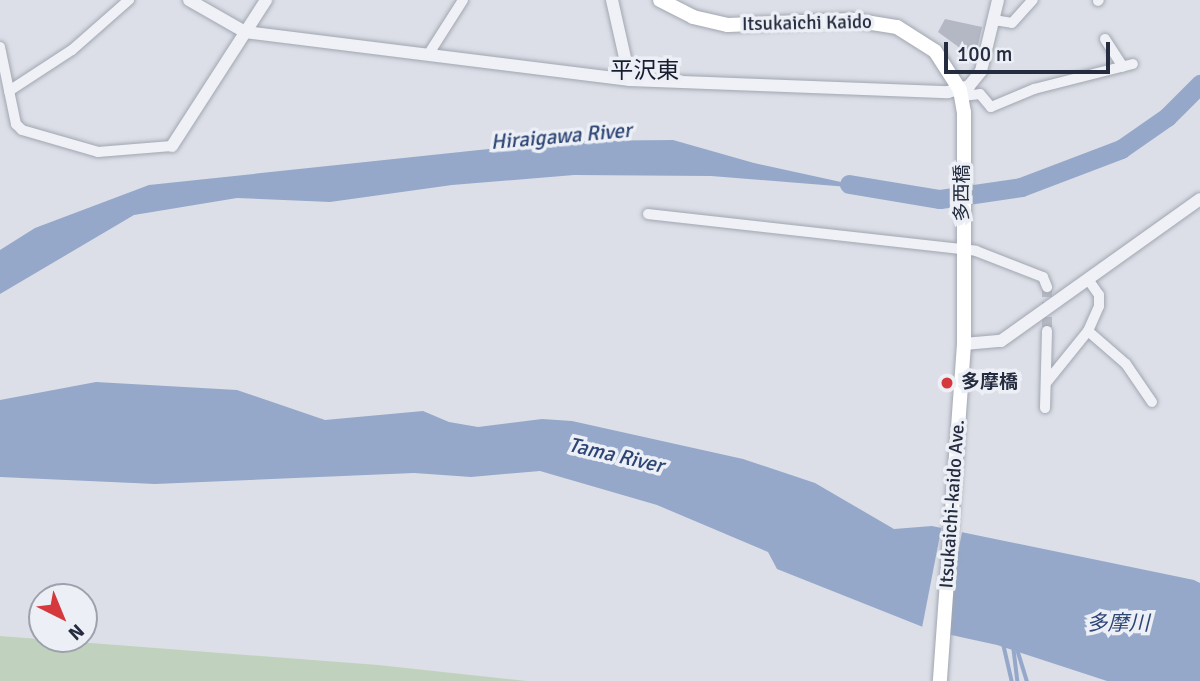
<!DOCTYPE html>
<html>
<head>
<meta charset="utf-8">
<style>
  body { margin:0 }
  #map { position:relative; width:1200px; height:681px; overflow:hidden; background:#dcdfe7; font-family:Signika,"Noto Sans JP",sans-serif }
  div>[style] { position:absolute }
  .green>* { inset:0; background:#c0d2bd }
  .water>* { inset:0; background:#95a8ca }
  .pier>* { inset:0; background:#dcdfe7; transform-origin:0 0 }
  .stream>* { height:3.5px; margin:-1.75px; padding:0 1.75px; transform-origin:1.75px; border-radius:1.75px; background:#95a8ca }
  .river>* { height:19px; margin:-9.5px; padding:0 9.5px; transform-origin:9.5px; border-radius:9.5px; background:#95a8ca }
  .building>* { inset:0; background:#b3b8c4 }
  .minor-tunnel>* { height:10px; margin-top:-5px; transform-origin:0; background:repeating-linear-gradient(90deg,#b7bbc5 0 10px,transparent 0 15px) }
  .roads { filter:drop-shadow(0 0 2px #a1a6b1) drop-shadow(0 0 2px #a1a6b1) }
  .minor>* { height:10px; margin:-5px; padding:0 5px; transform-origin:5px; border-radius:5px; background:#eff1f6 }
  .tertiary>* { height:12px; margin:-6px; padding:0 6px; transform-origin:6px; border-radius:6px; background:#eff1f6 }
  .primary>* { height:14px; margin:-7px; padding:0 7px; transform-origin:7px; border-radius:7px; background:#fff }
  .dots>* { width:19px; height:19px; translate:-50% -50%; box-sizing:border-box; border:4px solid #eceff5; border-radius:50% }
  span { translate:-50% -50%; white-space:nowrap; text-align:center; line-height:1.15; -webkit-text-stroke:7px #eceff5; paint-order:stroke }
  .street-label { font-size:19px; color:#252c3f }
  .poi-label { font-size:19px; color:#252c3f; font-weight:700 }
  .left { translate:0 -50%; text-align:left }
  .water-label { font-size:21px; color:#2d4574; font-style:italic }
  .quarter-label { font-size:23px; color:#181d2f }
  .north { position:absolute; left:28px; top:583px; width:70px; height:70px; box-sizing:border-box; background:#eceff5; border:2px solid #9ca1ac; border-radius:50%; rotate:137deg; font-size:19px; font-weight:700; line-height:28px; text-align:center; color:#252c3f }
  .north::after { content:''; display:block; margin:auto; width:24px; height:32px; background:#d5393e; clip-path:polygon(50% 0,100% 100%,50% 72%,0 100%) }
  .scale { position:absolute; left:944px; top:42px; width:166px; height:32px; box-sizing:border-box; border:4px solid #252c3f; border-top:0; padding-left:9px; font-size:21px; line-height:24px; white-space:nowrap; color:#252c3f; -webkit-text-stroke:5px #eceff5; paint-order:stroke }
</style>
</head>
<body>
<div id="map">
  <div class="green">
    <i style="clip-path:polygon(0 636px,378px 665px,527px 681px,0 681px)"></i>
  </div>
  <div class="water">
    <i style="clip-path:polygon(673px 140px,754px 163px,873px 189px,711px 176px,574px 175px,452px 185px,330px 202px,237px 198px,134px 215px,0 294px,0 250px,35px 228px,149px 185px,564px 141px)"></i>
    <i style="clip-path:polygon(96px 382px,237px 390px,325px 420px,423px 411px,449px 422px,478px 427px,542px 419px,572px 421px,743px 459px,815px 483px,894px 529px,932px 526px,1194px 580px,1200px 583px,1200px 681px,1107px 681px,997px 645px,933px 631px,777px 569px,768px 552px,657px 505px,540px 471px,471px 477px,414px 473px,155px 484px,0 477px,0 400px)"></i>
  </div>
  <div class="pier">
    <i style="left:942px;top:525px;width:21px;height:110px;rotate:11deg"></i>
  </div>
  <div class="stream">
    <i style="left:1004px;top:646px;width:36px;rotate:77deg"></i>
    <i style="left:1014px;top:650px;width:31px;rotate:83deg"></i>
    <i style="left:1018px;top:651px;width:31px;rotate:73deg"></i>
  </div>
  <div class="river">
    <i style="left:849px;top:184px;width:92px;rotate:9.4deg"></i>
    <i style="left:940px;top:199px;width:82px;rotate:-8.4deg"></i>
    <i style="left:1021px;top:187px;width:107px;rotate:-20.8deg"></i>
    <i style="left:1121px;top:149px;width:56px;rotate:-34.8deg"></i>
    <i style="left:1167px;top:117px;width:47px;rotate:-45deg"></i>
  </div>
  <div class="building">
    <i style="clip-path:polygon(945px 19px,982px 27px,975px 59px,938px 32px)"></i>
  </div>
  <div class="minor-tunnel">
    <i style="left:1047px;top:287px;width:44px;rotate:90deg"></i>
  </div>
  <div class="roads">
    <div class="minor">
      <i style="left:1098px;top:1px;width:1px;rotate:-45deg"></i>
      <i style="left:994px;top:20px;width:18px;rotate:9deg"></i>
      <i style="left:1012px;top:23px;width:31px;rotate:-48deg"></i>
      <i style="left:1105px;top:39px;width:33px;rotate:57deg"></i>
      <i style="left:0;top:47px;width:79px;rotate:78.3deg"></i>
      <i style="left:16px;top:124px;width:8px;rotate:45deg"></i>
      <i style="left:22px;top:130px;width:79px;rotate:16.1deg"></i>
      <i style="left:98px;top:152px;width:74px;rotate:-4.6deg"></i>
      <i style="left:428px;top:55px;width:65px;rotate:-57.5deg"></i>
      <i style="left:9px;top:91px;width:75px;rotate:-33.1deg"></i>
      <i style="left:72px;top:50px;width:76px;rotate:-41.3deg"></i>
      <i style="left:962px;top:96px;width:18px;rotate:-6deg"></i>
      <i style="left:980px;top:94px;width:17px;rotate:50deg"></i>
      <i style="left:991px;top:107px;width:47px;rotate:-22.7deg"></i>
      <i style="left:1034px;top:89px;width:102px;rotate:-14.2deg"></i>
      <i style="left:648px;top:214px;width:330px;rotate:6.4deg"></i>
      <i style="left:976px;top:251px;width:72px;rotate:21.2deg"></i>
      <i style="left:1043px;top:277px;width:11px;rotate:68deg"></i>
      <i style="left:1088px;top:331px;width:50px;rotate:41deg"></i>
      <i style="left:1126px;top:364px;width:46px;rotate:55.6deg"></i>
      <i style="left:1046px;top:383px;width:67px;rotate:-51.1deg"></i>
      <i style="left:1088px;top:331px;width:27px;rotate:-66deg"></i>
      <i style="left:1099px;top:306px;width:11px;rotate:-90deg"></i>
      <i style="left:1099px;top:295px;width:19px;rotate:-125deg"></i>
      <i style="left:1045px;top:408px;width:77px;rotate:-88.5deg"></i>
    </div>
    <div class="tertiary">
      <i style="left:189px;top:0;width:64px;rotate:29.7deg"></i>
      <i style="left:245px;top:32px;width:388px;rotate:7.1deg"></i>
      <i style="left:630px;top:80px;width:318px;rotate:2.2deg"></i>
      <i style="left:948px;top:92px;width:22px;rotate:-16deg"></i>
      <i style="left:969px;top:86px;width:19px;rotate:-51deg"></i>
      <i style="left:981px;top:71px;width:73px;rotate:-76.5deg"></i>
      <i style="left:612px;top:0;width:82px;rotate:77.3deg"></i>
      <i style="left:172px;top:146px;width:174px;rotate:-57.2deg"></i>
      <i style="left:964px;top:344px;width:37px;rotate:-5deg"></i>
      <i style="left:1001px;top:341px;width:244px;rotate:-35.5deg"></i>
    </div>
    <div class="primary">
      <i style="left:660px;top:0;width:37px;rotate:27deg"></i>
      <i style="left:693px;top:17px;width:36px;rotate:13deg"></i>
      <i style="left:728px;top:25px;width:125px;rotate:-2.3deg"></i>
      <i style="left:853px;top:20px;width:45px;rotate:9deg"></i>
      <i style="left:897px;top:27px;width:45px;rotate:32.3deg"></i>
      <i style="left:935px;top:51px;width:46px;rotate:57.3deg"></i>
      <i style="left:960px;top:90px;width:22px;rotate:80deg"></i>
      <i style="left:964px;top:112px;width:232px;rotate:90deg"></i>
      <i style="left:964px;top:344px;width:338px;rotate:94.1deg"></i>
    </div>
  </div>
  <div class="dots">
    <i style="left:947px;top:383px;background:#d5393e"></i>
  </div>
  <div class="street-label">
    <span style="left:807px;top:24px;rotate:-1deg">Itsukaichi Kaido</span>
    <span style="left:963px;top:193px;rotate:-90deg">多西橋</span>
    <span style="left:953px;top:504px;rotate:-86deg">Itsukaichi-kaido Ave.</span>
  </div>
  <div class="poi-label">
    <span class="left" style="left:961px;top:383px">多摩橋</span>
  </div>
  <div class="water-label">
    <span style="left:561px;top:136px;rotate:-5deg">Hiraigawa River</span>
    <span style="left:616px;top:455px;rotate:13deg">Tama River</span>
    <span style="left:1118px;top:623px">多摩川</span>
  </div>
  <div class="quarter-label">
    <span style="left:645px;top:71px">平沢東</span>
  </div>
  <div class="north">N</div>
  <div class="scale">100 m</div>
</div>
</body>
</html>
